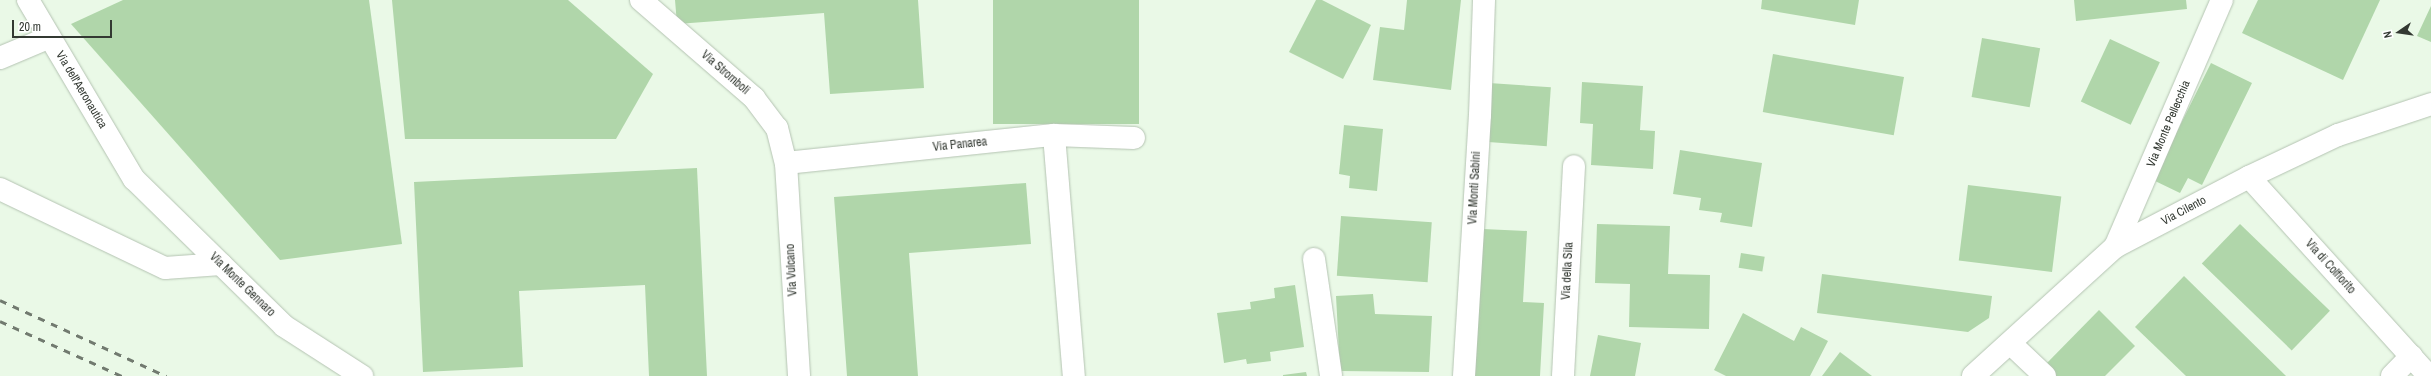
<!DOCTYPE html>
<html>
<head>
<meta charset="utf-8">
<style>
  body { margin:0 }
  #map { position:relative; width:2431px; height:376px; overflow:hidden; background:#eaf9e7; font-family:"Archivo Narrow",sans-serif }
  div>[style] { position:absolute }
  .building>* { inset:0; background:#b0d6aa; transform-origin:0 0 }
  .roads { filter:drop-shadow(0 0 1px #b4c3b2) drop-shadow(0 0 1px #b4c3b2) }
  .street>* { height:22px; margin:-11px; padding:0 11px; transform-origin:11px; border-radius:11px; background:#fff }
  .rail>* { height:3px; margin-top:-1.5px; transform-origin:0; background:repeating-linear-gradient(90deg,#717a6f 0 7px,transparent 0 14px) }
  span { translate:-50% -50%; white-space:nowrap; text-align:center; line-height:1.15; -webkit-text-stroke:3px #fff; paint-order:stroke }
  .street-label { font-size:12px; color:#333932 }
  .north { position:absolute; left:2379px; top:12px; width:40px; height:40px; -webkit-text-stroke:3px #fff; paint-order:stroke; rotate:257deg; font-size:11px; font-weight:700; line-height:16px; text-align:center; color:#333932 }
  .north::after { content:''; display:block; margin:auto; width:14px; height:18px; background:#333932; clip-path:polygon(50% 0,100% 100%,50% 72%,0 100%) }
  .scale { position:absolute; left:12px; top:20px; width:100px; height:18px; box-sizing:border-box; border:2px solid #333932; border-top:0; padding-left:5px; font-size:12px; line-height:14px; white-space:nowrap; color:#333932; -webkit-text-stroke:3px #fff; paint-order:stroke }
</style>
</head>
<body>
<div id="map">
  <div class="building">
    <i style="clip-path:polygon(123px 0,369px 0,402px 244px,280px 260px,71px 24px)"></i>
    <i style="clip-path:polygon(392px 0,568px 0,653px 74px,616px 139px,405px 139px)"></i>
    <i style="clip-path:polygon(675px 0,918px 0,924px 88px,830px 94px,824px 13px,677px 24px)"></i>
    <i style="left:993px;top:0;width:146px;height:124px"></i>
    <i style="clip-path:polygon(1316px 0,1322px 0,1371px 25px,1343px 79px,1289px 52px)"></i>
    <i style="clip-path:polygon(1407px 0,1461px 0,1451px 90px,1373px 80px,1380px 27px,1404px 30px)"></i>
    <i style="clip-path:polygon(1762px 0,1859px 0,1855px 25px,1761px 9px)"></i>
    <i style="clip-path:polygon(2074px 0,2186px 0,2187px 9px,2076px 21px)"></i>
    <i style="clip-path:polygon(2258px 0,2380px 0,2343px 80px,2242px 33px)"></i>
    <i style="clip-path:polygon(2431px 6px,2431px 42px,2417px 36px)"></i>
    <i style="left:1982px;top:38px;width:59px;height:60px;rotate:10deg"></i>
    <i style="left:2110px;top:39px;width:55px;height:69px;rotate:25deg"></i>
    <i style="left:1773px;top:54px;width:133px;height:59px;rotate:10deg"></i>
    <i style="clip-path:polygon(2211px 63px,2252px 83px,2202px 185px,2188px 178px,2180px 193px,2153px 180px)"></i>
    <i style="clip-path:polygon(1582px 82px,1643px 86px,1640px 130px,1655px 131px,1653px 169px,1591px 165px,1593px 124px,1580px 123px)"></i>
    <i style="left:1489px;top:83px;width:62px;height:59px;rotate:4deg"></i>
    <i style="clip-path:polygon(1344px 125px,1383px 129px,1377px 191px,1349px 188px,1350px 176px,1339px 174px)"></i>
    <i style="clip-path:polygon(1680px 150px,1762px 163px,1752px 227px,1720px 222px,1722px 213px,1699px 210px,1701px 198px,1673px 194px)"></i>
    <i style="clip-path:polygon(697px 168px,707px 376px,649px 376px,645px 285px,519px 291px,523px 367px,423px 372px,414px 182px)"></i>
    <i style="clip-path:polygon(1026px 183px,1031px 244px,909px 253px,918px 376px,847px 376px,834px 197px)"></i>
    <i style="left:1968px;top:185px;width:94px;height:76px;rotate:7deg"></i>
    <i style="left:1341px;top:216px;width:91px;height:60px;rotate:4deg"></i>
    <i style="clip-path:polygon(1597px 224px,1670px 226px,1668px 274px,1710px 275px,1709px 329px,1629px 327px,1630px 284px,1595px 283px)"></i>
    <i style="left:2240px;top:224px;width:125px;height:55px;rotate:44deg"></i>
    <i style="clip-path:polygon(1483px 229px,1527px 231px,1523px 302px,1544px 303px,1540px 376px,1474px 376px)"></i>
    <i style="left:1741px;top:253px;width:24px;height:15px;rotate:9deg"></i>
    <i style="clip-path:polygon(1822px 274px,1992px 296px,1989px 318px,1968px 332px,1817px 313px)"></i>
    <i style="clip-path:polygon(2184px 276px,2286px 376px,2186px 376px,2135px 327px)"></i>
    <i style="clip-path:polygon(1295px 285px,1304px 347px,1270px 352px,1271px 361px,1247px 364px,1246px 359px,1224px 363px,1217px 313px,1251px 309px,1250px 302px,1275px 298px,1274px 288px)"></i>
    <i style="clip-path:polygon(1373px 294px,1375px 314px,1432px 316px,1429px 372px,1340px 371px,1336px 296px)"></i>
    <i style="clip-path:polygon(2099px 310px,2135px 346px,2105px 376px,2056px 376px,2045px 365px)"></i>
    <i style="clip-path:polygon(1743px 313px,1794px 341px,1801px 327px,1828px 341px,1810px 376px,1726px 376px,1714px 370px)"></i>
    <i style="clip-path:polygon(1598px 335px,1641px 343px,1635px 376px,1590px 376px)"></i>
    <i style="clip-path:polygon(1840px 352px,1872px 376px,1822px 376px)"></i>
    <i style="clip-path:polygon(1306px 372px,1307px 376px,1283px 376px,1283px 375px)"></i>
  </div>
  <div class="roads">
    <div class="street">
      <i style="left:28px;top:0;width:208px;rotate:59.4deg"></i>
      <i style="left:134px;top:179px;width:210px;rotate:44.4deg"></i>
      <i style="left:284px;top:326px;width:93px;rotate:32.7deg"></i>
      <i style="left:641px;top:0;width:150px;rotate:40.9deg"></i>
      <i style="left:754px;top:98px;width:38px;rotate:53deg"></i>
      <i style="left:777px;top:128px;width:36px;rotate:76deg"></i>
      <i style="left:786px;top:163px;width:213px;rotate:86.5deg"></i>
      <i style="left:0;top:58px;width:54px;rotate:-22.8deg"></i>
      <i style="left:1054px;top:135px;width:242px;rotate:85.3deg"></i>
      <i style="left:786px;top:163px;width:269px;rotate:-6deg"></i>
      <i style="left:1054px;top:135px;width:80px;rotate:2.1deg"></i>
      <i style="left:2249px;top:177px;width:268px;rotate:47.9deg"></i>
      <i style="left:0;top:189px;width:183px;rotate:25.6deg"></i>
      <i style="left:165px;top:268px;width:56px;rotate:-4.1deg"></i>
      <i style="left:2115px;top:247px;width:269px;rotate:-66.6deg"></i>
      <i style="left:1314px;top:259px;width:118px;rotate:81.7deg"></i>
      <i style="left:2010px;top:343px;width:48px;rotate:43.3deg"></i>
      <i style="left:1464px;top:376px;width:261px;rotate:-86.5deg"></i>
      <i style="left:1480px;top:115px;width:115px;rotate:-88deg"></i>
      <i style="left:1563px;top:376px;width:210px;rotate:-87deg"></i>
      <i style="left:1973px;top:376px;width:192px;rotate:-42.3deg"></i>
      <i style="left:2115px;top:247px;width:151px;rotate:-27.6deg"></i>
      <i style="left:2249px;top:177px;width:98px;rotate:-25.3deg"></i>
      <i style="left:2338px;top:135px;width:98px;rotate:-18.4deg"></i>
      <i style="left:2392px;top:376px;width:28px;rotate:-46deg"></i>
    </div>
  </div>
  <div class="rail">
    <i style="left:0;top:300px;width:183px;rotate:24.6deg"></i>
    <i style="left:0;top:321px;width:134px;rotate:24.3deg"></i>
  </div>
  <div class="street-label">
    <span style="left:725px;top:73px;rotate:41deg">Via Stromboli</span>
    <span style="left:81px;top:90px;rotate:59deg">Via dell'Aeronautica</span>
    <span style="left:2169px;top:124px;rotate:-67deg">Via Monte Pellecchia</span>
    <span style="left:960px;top:145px;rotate:-6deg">Via Panarea</span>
    <span style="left:1475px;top:188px;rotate:-87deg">Via Monti Sabini</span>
    <span style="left:2184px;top:211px;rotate:-28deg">Via Cilento</span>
    <span style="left:2330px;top:267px;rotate:48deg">Via di Colfiorito</span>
    <span style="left:792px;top:270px;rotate:-93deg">Via Vulcano</span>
    <span style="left:1568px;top:271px;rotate:-87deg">Via della Sila</span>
    <span style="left:242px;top:285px;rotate:44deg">Via Monte Gennaro</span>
  </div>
  <div class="north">N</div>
  <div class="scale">20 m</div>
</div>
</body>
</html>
